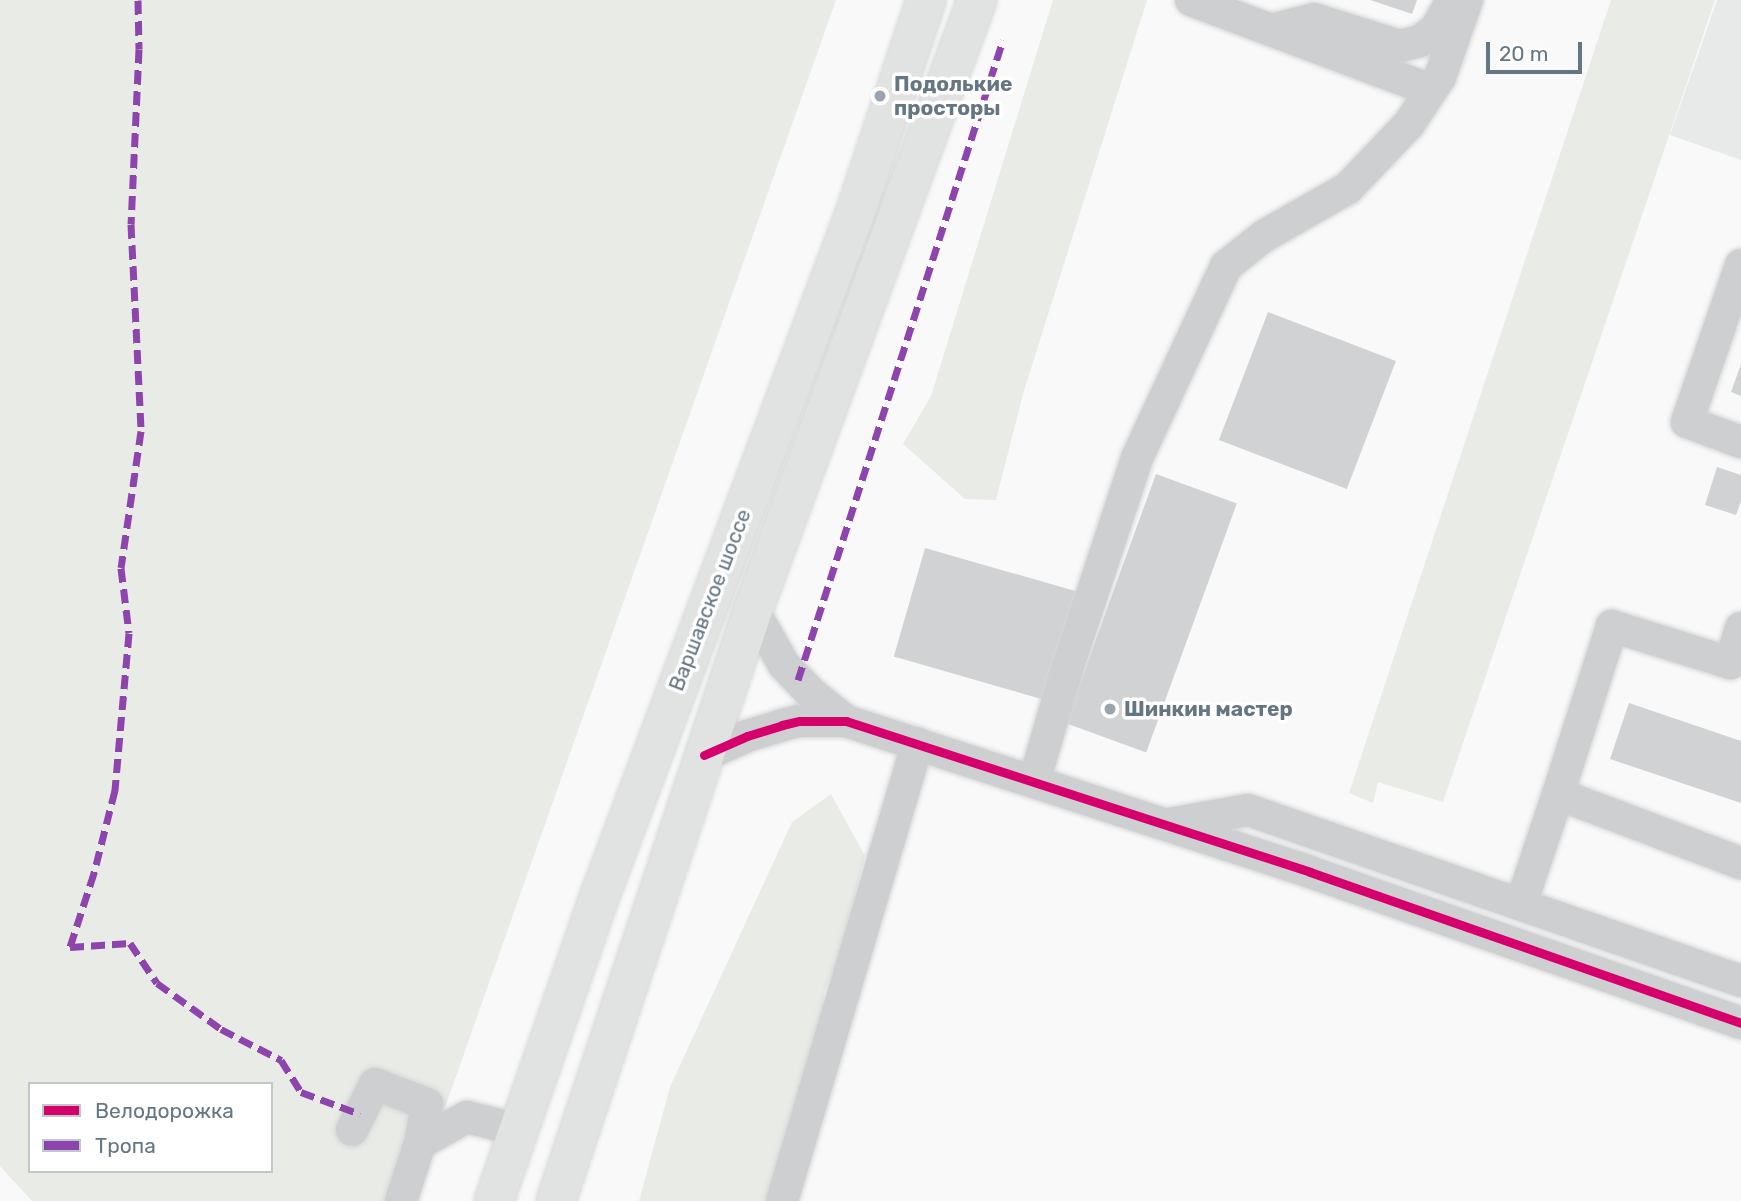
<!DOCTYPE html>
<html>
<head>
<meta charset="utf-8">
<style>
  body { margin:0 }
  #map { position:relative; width:1741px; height:1201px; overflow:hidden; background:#f9f9f9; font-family:Rubik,sans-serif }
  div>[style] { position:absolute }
  .built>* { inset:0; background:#e8e9e9 }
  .green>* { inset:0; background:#e8ebe6 }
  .building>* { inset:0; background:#d0d2d3; transform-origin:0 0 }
  .roads { filter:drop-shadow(0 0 2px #d5d6d7) drop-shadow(0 0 2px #d5d6d7) }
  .minor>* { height:32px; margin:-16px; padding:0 16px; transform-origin:16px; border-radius:16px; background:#cecfd0 }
  .major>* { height:38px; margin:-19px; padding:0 19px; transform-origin:19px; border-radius:19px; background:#e1e2e2 }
  .quiet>* { height:7px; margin-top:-3.5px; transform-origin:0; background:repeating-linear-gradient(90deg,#8e44ad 0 14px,transparent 0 21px) }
  .cycleway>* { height:9px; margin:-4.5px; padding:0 4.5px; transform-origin:4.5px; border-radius:4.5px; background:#d6006c }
  .dots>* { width:19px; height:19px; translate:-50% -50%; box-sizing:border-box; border:4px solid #fff; border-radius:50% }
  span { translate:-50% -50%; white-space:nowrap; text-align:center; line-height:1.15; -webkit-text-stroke:7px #fff; paint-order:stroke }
  .poi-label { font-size:21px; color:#657683; font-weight:700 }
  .left { translate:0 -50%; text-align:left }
  .street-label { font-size:21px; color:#657683 }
  .legend { position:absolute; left:28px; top:1082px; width:245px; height:91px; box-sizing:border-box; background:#fff; border:2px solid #c1c8cd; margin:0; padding:9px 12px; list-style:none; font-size:21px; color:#657683 }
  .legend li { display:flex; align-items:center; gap:14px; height:35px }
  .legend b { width:35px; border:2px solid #c1c8cd }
  .scale { position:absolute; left:1486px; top:42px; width:96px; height:32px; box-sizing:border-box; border:4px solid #657683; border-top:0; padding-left:9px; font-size:21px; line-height:24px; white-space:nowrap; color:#657683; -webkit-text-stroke:5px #fff; paint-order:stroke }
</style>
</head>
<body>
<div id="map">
  <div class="built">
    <i style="clip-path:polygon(1717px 0,1741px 0,1741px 160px,1670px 135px)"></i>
  </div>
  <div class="green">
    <i style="clip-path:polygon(evenodd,0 0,836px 0,412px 1201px,32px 1201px,0 1166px,0 0,30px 1084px,271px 1084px,271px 1171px,30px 1171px,30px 1084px)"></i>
    <i style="clip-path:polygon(1053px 0,1147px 0,1023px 394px,996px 500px,965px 499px,903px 444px,931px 396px)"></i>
    <i style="clip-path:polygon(1611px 0,1715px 0,1443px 802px,1378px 782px,1373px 803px,1349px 793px)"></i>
    <i style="clip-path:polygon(831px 794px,865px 856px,839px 957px,824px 993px,822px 1035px,769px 1201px,639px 1201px,670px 1087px,792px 822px)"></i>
  </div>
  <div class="building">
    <i style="clip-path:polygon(1370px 0,1417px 0,1412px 14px)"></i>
    <i style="left:1268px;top:312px;width:137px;height:137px;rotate:21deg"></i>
    <i style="clip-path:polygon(1741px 364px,1741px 396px,1731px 392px)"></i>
    <i style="clip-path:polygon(1717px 467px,1741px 475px,1741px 501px,1736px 515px,1705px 505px)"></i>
    <i style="left:1156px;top:474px;width:86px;height:265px;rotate:20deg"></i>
    <i style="left:925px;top:548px;width:159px;height:113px;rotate:16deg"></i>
    <i style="clip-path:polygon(1629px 703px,1741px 741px,1741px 803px,1610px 759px)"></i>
  </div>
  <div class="roads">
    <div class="minor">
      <i style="left:1191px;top:0;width:256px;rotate:20.6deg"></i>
      <i style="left:1271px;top:30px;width:44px;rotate:-14.3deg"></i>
      <i style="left:1314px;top:19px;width:90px;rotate:17.4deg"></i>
      <i style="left:1400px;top:46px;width:21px;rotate:-14deg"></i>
      <i style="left:1420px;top:41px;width:20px;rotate:-37deg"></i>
      <i style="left:1436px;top:29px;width:33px;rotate:-61deg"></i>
      <i style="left:1741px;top:265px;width:166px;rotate:109deg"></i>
      <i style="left:1687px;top:422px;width:58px;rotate:20.3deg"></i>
      <i style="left:753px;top:610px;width:63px;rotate:60.6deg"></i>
      <i style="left:784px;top:665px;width:40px;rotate:46deg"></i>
      <i style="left:812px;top:694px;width:43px;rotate:38.5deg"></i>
      <i style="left:1741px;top:628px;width:37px;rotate:107deg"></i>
      <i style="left:1730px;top:663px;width:124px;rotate:-162.6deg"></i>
      <i style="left:1612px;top:626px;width:176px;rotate:107.8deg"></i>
      <i style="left:1558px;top:794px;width:196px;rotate:20.7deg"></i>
      <i style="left:704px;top:755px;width:47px;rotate:-23.8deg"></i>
      <i style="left:747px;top:736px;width:37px;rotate:-17deg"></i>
      <i style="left:782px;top:725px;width:18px;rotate:-13deg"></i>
      <i style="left:800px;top:721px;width:46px"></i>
      <i style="left:846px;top:721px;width:488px;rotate:18deg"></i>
      <i style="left:1310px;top:872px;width:457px;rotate:19.3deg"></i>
      <i style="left:1034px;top:782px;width:107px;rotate:-73.8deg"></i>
      <i style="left:1064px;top:679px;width:233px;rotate:-71.7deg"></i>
      <i style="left:1137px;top:458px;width:212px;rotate:-65.1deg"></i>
      <i style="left:1226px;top:266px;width:48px;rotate:-38.3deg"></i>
      <i style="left:1264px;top:236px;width:97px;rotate:-29.7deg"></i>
      <i style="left:1348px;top:188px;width:88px;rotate:-46.4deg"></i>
      <i style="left:1409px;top:124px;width:56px;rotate:-56.6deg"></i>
      <i style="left:1440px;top:77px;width:82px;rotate:-70.7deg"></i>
      <i style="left:1170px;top:824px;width:79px;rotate:-10.2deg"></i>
      <i style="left:1248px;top:810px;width:522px;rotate:19.13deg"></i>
      <i style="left:1521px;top:904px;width:116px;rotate:-71.4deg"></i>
      <i style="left:352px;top:1130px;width:51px;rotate:-63.4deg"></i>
      <i style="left:375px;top:1084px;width:56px;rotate:21deg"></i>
      <i style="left:427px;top:1104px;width:40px;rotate:100deg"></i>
      <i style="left:401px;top:1201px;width:61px;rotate:-71.9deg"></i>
      <i style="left:420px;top:1143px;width:54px;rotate:-29deg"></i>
      <i style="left:467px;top:1117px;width:53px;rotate:14.3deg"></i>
      <i style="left:782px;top:1201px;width:477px;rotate:-73.5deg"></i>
    </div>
    <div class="major">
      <i style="left:494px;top:1201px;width:321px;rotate:-70.9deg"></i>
      <i style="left:599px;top:898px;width:733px;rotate:-69.49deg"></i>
      <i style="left:856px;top:211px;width:222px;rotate:-71.6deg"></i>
      <i style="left:556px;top:1201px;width:623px;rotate:-71.57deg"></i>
      <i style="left:753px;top:610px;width:650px;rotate:-69.84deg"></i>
    </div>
  </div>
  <div class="quiet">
    <i style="left:138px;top:0;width:49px;rotate:88.8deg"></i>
    <i style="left:139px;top:49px;width:175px;rotate:92.6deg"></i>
    <i style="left:131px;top:224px;width:207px;rotate:87.2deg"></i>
    <i style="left:141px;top:431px;width:138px;rotate:98.3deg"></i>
    <i style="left:121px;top:568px;width:65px;rotate:83deg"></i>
    <i style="left:129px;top:633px;width:158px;rotate:95.1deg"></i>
    <i style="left:115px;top:790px;width:86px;rotate:104.2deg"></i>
    <i style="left:94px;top:873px;width:78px;rotate:108deg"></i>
    <i style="left:70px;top:947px;width:60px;rotate:-3.8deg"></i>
    <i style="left:130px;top:943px;width:48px;rotate:56deg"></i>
    <i style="left:157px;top:983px;width:79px;rotate:35.7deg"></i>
    <i style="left:221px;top:1029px;width:68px;rotate:27.3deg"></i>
    <i style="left:281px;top:1060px;width:38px;rotate:58deg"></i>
    <i style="left:301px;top:1092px;width:63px;rotate:20.4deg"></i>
    <i style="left:798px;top:680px;width:672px;rotate:-72.24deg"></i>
  </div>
  <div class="cycleway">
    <i style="left:704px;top:755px;width:47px;rotate:-23.8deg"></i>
    <i style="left:747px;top:736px;width:37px;rotate:-17deg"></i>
    <i style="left:782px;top:725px;width:18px;rotate:-13deg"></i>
    <i style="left:800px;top:721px;width:46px"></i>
    <i style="left:846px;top:721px;width:488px;rotate:18deg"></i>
    <i style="left:1310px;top:872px;width:457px;rotate:19.3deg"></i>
  </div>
  <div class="dots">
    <i style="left:880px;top:96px;background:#99a4ac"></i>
    <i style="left:1110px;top:709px;background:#99a4ac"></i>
  </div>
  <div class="poi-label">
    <span class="left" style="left:894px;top:96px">Подолькие<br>просторы</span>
    <span class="left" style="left:1124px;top:709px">Шинкин мастер</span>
  </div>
  <div class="street-label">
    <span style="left:710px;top:600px;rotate:-69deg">Варшавское шоссе</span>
  </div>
  <ul class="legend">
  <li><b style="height:9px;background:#d6006c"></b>Велодорожка</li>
  <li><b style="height:9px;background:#8e44ad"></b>Тропа</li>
  </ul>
  <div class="scale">20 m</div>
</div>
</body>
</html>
